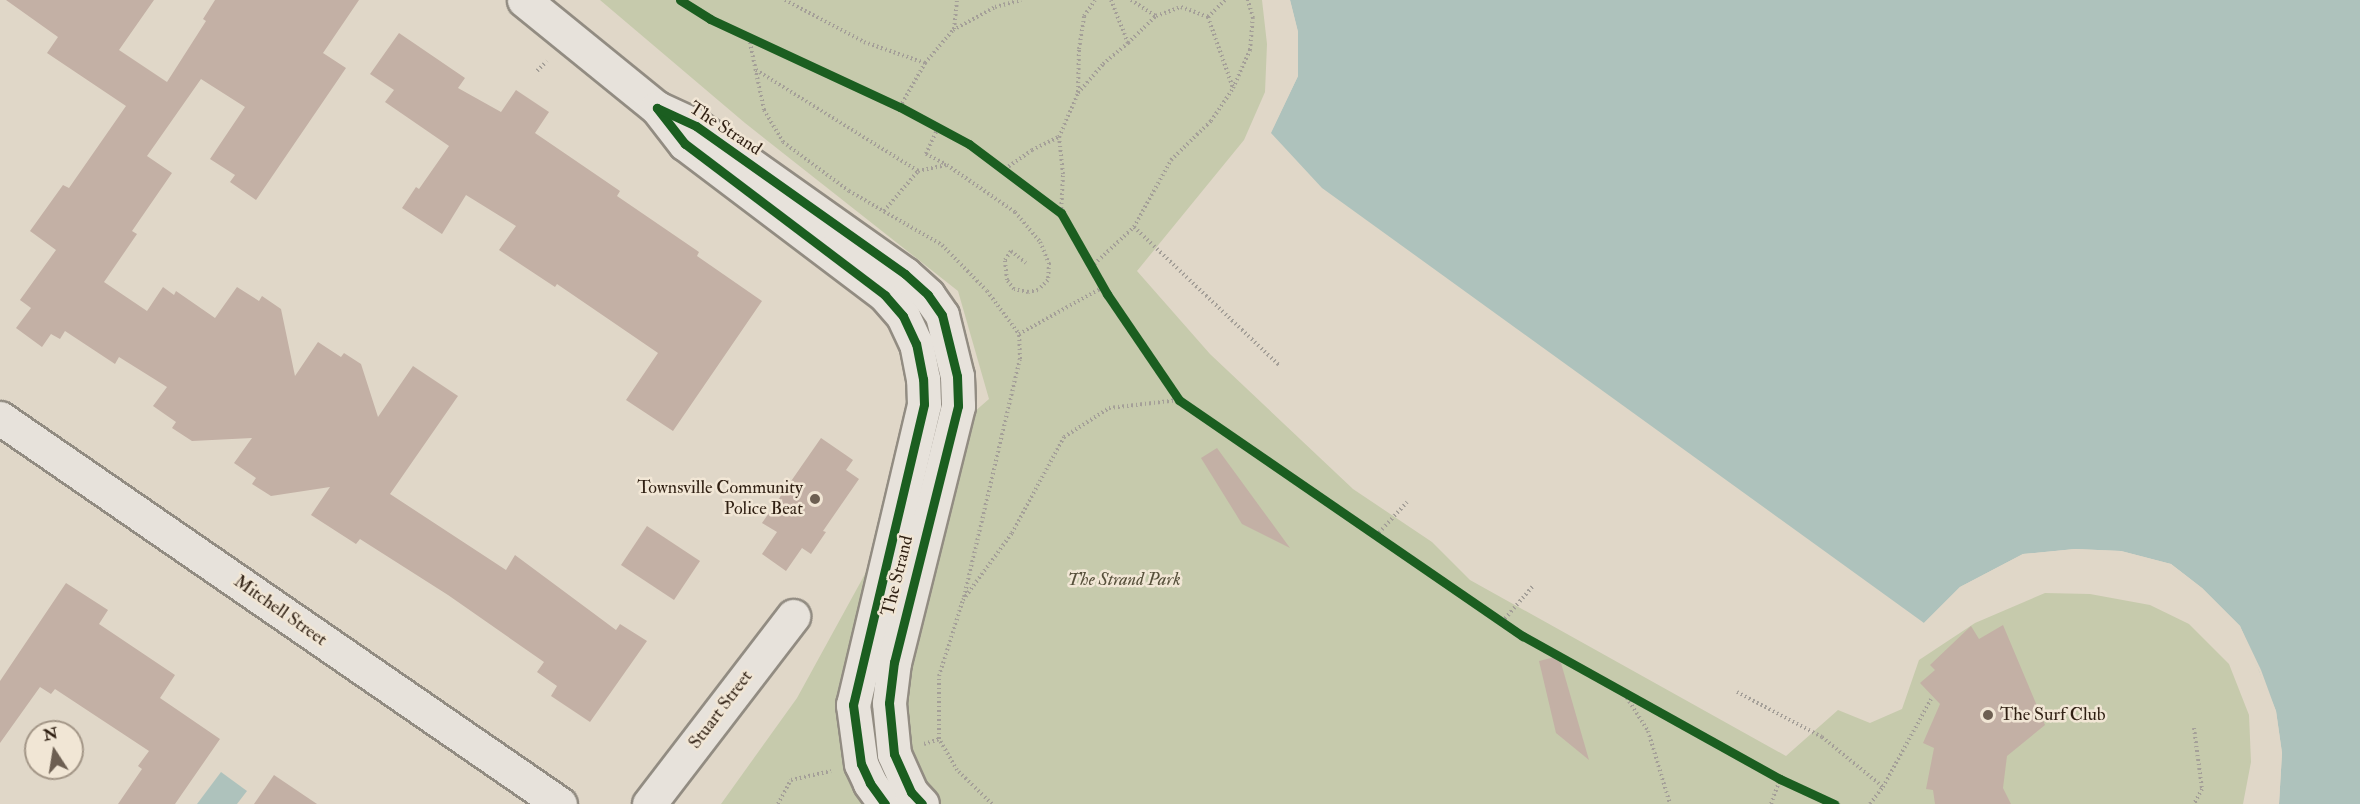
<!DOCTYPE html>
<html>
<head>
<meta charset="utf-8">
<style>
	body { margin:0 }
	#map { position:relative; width:2360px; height:804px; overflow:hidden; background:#e0d7c8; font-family:"IM FELL Double Pica",serif }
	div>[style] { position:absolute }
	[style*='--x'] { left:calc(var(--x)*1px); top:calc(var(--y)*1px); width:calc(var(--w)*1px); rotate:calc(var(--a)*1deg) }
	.green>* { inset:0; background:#c6caac }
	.water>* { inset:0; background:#aec2bc }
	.pier>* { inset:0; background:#e0d7c8 }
	.building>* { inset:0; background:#c3b0a5 }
	.path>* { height:4px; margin-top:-2px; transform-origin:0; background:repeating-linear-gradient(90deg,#a49f98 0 1.5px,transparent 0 4.5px) }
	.roads { filter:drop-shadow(2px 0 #928c82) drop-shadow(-2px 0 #928c82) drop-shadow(0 2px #928c82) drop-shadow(0 -2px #928c82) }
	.street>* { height:33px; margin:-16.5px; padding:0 16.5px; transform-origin:16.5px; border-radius:16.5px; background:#e7e2db }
	.cycleway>* { height:9px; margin:-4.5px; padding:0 4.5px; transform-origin:4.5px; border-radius:4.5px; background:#1b5e20 }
	.dots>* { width:16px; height:16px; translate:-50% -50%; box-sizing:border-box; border:3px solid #f1e6d5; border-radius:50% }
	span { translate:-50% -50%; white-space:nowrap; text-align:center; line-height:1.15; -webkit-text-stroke:5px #f1e6d5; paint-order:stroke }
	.street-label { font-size:18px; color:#2f1f12 }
	.poi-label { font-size:18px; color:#2f1f12 }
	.right { translate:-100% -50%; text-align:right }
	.left { translate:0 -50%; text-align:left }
	.park-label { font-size:18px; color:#564f3a; font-style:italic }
	.north { position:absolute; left:24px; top:720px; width:60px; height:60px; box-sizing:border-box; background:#f1e6d5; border:2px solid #a39687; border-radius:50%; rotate:348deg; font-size:16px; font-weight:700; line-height:24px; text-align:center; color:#2f1f12 }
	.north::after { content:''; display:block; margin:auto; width:21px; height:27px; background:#6d5f52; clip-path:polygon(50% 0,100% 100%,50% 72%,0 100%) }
</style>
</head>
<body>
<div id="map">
	<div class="green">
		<i style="clip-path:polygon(600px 0,1262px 0,1267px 44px,1265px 92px,1244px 140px,1137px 271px,1210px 354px,1353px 489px,1432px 542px,1470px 580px,1786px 756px,1838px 710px,1870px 723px,1902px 709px,1919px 660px,1975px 623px,2045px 593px,2090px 594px,2150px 605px,2189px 624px,2229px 664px,2249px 715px,2251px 762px,2243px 804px,721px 804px,797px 698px,916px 481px,919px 318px,921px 316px,929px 329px,942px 376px,942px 440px,989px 399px,958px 291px,745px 123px)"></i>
	</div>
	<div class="water">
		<i style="clip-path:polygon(1290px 0,2360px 0,2360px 804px,2279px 804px,2282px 753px,2276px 711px,2240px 626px,2202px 588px,2171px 564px,2121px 551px,2075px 549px,2023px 554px,1960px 587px,1924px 623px,1322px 188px,1271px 133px,1298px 76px,1298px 32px)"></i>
		<i style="clip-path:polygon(221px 772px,247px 791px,237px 804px,197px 804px)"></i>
	</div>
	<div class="pier">
		<i style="clip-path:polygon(1287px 0,1290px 0,1298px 32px,1298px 76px,1269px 136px,1295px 75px,1295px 32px)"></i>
		<i style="clip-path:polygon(2075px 549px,2121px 551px,2171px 564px,2202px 588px,2240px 626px,2261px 670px,2276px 711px,2282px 753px,2279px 804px,2276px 804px,2279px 753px,2273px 711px,2259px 671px,2237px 628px,2200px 590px,2169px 567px,2121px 554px,2075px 552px,2024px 557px,1962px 590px,1926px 625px,1922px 625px,1960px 587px,2023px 554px)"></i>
	</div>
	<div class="building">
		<i style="clip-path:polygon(6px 0,154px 0,119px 50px,167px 82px,206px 21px,203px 19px,215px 0,359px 0,323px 53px,346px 68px,256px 200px,230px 182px,235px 175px,210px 159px,245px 107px,201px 79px,147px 156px,172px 173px,132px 231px,137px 234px,104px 282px,147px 311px,163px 287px,174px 295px,176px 291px,215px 318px,237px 287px,259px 301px,262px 296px,281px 309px,295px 376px,318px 342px,341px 357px,344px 353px,361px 364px,378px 417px,413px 366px,458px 396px,390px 494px,506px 570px,515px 555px,616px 630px,620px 624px,647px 641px,590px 722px,551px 696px,557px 686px,537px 672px,544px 662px,448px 595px,360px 539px,356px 544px,311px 515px,330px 487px,271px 496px,252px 484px,256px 478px,234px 463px,252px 438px,192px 441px,172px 428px,176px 422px,153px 406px,167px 387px,119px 357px,115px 364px,65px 331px,60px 339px,51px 334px,42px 347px,16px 328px,31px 308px,20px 300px,56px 250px,30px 231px,63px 185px,69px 188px,126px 106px,47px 53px,58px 37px)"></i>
		<i style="clip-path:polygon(399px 33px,465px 78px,458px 88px,501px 112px,516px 90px,549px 112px,535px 133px,620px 191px,617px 196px,699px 252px,697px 256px,762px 301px,673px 431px,626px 400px,658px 353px,557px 284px,555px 287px,499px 250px,516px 226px,466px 195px,442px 234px,402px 208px,416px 187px,419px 189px,449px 146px,385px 102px,394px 90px,370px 74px)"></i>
		<i style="clip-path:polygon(821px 438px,853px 460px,846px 470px,859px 479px,823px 531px,826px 532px,811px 554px,802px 548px,786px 571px,762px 554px,777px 532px,762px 523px)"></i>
		<i style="clip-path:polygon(1217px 448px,1290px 548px,1242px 524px,1201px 458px)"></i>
		<i style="clip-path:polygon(647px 526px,700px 561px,674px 600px,621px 565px)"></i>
		<i style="clip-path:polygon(66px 583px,108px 610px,99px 624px,175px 675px,160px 698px,220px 739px,175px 804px,118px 804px,142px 769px,138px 766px,149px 751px,55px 689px,51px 694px,40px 687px,0 743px,0 681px)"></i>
		<i style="clip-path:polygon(2003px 625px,2045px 725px,2007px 756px,2003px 788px,2011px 804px,1935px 804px,1933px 790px,1926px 789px,1934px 748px,1923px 743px,1940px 704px,1920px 683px,1935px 670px,1930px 665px,1971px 626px,1979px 639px)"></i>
		<i style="clip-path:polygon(1559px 656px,1589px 760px,1556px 733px,1539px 661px)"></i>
		<i style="clip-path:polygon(274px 775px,317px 804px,254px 804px)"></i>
	</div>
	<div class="path">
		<i style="--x:680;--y:0;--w:36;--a:32"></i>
		<i style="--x:710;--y:19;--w:209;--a:24.9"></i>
		<i style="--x:900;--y:107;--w:78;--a:28.2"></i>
		<i style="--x:969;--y:144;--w:115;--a:36.9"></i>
		<i style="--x:1061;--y:213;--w:93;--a:60.4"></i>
		<i style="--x:1107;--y:294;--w:128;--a:55.8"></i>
		<i style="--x:1179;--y:400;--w:417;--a:34.5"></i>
		<i style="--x:1523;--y:636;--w:294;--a:29.1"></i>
		<i style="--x:1780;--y:779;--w:60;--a:24.8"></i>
		<i style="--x:785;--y:0;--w:89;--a:28"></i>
		<i style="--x:864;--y:42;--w:65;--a:19"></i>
		<i style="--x:1131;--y:0;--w:30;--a:33"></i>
		<i style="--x:1156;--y:16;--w:27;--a:-20"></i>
		<i style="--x:1181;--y:7;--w:29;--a:20"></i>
		<i style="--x:1208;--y:17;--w:75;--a:70.6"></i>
		<i style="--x:1233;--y:88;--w:42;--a:-65.9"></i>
		<i style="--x:1250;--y:50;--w:32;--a:-85"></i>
		<i style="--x:1253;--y:18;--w:19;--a:-106"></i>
		<i style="--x:1208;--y:17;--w:24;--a:-45"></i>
		<i style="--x:954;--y:29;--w:29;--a:-84"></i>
		<i style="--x:749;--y:38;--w:74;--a:78.2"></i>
		<i style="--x:764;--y:110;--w:37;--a:59"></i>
		<i style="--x:783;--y:142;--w:82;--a:36.6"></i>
		<i style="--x:849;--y:191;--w:108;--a:30.1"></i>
		<i style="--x:942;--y:245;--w:64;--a:45.6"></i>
		<i style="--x:987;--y:291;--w:54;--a:53.3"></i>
		<i style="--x:1128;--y:43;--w:39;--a:-44"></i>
		<i style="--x:756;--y:70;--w:191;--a:31.9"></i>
		<i style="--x:918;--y:171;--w:30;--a:-12"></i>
		<i style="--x:947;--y:165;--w:83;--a:34.7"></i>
		<i style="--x:1015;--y:212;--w:39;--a:50"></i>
		<i style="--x:1040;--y:242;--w:23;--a:67"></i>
		<i style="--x:1049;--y:263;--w:17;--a:93"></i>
		<i style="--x:1048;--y:280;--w:14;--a:135"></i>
		<i style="--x:1038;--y:290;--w:10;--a:169"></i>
		<i style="--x:1028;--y:292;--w:14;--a:-168"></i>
		<i style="--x:1014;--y:289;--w:11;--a:-128"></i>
		<i style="--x:1007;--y:280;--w:20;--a:-96"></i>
		<i style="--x:1005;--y:260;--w:11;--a:-56"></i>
		<i style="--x:1011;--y:251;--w:19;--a:39"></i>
		<i style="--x:537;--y:71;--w:14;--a:-45"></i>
		<i style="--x:1078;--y:92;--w:43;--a:-88.7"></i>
		<i style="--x:1079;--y:49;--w:33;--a:-81"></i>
		<i style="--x:1084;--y:16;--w:19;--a:-55"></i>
		<i style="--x:900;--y:107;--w:51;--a:-60.4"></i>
		<i style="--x:925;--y:63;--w:43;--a:-49.7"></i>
		<i style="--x:953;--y:30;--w:48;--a:-28.7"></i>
		<i style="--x:995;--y:7;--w:27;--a:-15"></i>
		<i style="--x:938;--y:128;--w:29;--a:115"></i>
		<i style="--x:926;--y:154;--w:22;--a:27"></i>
		<i style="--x:1005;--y:169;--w:33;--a:-35"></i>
		<i style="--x:1032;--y:150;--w:30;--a:-26"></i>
		<i style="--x:884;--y:211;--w:52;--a:-49.6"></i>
		<i style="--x:1061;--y:213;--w:39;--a:-87"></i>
		<i style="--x:1063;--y:174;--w:37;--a:-96"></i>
		<i style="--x:1059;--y:137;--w:48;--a:-66.6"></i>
		<i style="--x:1078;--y:93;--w:38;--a:-49"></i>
		<i style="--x:1103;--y:64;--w:33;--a:-40"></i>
		<i style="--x:1128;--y:43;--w:46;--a:-111.6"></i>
		<i style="--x:1134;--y:227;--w:200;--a:43.6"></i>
		<i style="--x:1091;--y:267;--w:59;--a:-42.9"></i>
		<i style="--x:1134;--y:227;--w:77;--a:-61.1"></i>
		<i style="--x:1171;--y:160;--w:56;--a:-44.3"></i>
		<i style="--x:1211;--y:121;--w:40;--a:-56"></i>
		<i style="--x:1376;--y:536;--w:46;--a:-47.6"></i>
		<i style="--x:964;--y:597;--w:244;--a:-76.8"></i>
		<i style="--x:1020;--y:359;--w:25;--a:-92"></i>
		<i style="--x:1019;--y:334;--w:96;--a:-29.2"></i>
		<i style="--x:1502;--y:622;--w:48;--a:-49.3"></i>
		<i style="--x:1622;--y:690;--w:49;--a:57.6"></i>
		<i style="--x:1648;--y:731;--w:76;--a:73.2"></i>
		<i style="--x:1737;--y:692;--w:96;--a:27.9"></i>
		<i style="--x:1822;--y:737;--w:79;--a:39.3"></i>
		<i style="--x:2194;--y:728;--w:62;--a:82.5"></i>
		<i style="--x:2202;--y:789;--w:17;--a:118"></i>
		<i style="--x:924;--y:744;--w:16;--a:-18"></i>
		<i style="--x:778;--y:804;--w:27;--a:-62"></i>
		<i style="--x:791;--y:780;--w:41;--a:-12.7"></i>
		<i style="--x:992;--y:804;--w:49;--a:-135.8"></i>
		<i style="--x:957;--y:770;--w:36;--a:-120"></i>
		<i style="--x:939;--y:739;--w:63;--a:-90"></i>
		<i style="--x:939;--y:676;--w:80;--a:-72.5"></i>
		<i style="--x:963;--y:600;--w:83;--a:-53.8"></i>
		<i style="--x:1012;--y:533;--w:109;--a:-61.6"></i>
		<i style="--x:1064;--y:437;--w:54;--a:-32.8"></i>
		<i style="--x:1109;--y:408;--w:70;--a:-6.5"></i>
		<i style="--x:1771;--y:804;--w:27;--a:-70"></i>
		<i style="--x:1870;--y:804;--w:21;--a:-53"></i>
		<i style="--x:1883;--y:787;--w:100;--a:-61.4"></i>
	</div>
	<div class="roads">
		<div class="street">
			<i style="--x:524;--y:0;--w:171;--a:39.1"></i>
			<i style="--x:0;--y:418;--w:680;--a:34.58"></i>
			<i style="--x:649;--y:804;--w:237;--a:-52.5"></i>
			<i style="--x:885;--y:804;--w:26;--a:-126"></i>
			<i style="--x:870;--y:783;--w:21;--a:-115"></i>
			<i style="--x:861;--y:764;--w:60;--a:-97.7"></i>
			<i style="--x:853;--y:705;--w:309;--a:-76.7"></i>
			<i style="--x:924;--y:404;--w:25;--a:-92"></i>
			<i style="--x:923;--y:379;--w:36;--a:-101"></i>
			<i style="--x:916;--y:344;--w:31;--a:-115"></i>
			<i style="--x:903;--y:316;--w:28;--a:-131"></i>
			<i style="--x:885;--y:295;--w:251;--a:-142.9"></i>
			<i style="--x:685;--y:144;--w:46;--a:-127.9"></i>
			<i style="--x:657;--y:108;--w:43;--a:24.8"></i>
			<i style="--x:696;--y:126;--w:256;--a:35.3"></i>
			<i style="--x:905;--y:274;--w:31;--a:42"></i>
			<i style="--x:928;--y:295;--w:24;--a:55"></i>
			<i style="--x:942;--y:315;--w:63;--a:76.2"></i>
			<i style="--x:957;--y:376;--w:30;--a:88"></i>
			<i style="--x:958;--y:406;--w:264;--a:104"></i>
			<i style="--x:894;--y:662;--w:41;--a:97"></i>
			<i style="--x:889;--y:703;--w:51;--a:84.4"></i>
			<i style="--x:894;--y:754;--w:42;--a:65.9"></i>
			<i style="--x:911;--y:792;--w:16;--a:47"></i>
		</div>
	</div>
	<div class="cycleway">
		<i style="--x:680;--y:0;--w:36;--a:32"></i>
		<i style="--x:710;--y:19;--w:209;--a:24.9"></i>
		<i style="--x:900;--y:107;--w:78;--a:28.2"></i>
		<i style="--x:969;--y:144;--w:115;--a:36.9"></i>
		<i style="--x:1061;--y:213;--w:93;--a:60.4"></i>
		<i style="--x:1107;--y:294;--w:128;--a:55.8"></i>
		<i style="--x:1179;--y:400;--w:417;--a:34.5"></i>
		<i style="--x:1523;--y:636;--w:294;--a:29.1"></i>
		<i style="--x:1780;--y:779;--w:60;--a:24.8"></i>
		<i style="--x:885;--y:804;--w:26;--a:-126"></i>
		<i style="--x:870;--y:783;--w:21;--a:-115"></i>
		<i style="--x:861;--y:764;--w:60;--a:-97.7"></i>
		<i style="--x:853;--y:705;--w:309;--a:-76.7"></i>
		<i style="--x:924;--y:404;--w:25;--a:-92"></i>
		<i style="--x:923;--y:379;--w:36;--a:-101"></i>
		<i style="--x:916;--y:344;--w:31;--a:-115"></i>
		<i style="--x:903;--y:316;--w:28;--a:-131"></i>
		<i style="--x:885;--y:295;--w:251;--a:-142.9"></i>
		<i style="--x:685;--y:144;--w:46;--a:-127.9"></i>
		<i style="--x:657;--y:108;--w:43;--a:24.8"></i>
		<i style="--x:696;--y:126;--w:256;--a:35.3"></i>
		<i style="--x:905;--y:274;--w:31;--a:42"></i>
		<i style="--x:928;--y:295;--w:24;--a:55"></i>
		<i style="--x:942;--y:315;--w:63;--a:76.2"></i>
		<i style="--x:957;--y:376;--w:30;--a:88"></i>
		<i style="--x:958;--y:406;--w:264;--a:104"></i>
		<i style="--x:894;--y:662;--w:41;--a:97"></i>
		<i style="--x:889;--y:703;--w:51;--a:84.4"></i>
		<i style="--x:894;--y:754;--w:42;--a:65.9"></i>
		<i style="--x:911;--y:792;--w:16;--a:47"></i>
	</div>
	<div class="dots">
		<i style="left:815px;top:499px;background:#6d5f52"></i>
		<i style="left:1988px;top:715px;background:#6d5f52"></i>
	</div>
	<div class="street-label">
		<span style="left:725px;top:129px;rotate:33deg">The Strand</span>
		<span style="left:898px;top:576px;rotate:-76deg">The Strand</span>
		<span style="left:280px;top:611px;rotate:35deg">Mitchell Street</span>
		<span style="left:721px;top:710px;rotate:-53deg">Stuart Street</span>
	</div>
	<div class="poi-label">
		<span class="right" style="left:803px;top:499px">Townsville Community<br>Police Beat</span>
		<span class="left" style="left:2000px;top:715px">The Surf Club</span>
	</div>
	<div class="park-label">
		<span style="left:1124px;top:580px">The Strand Park</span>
	</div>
	<div class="north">N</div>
</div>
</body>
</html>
